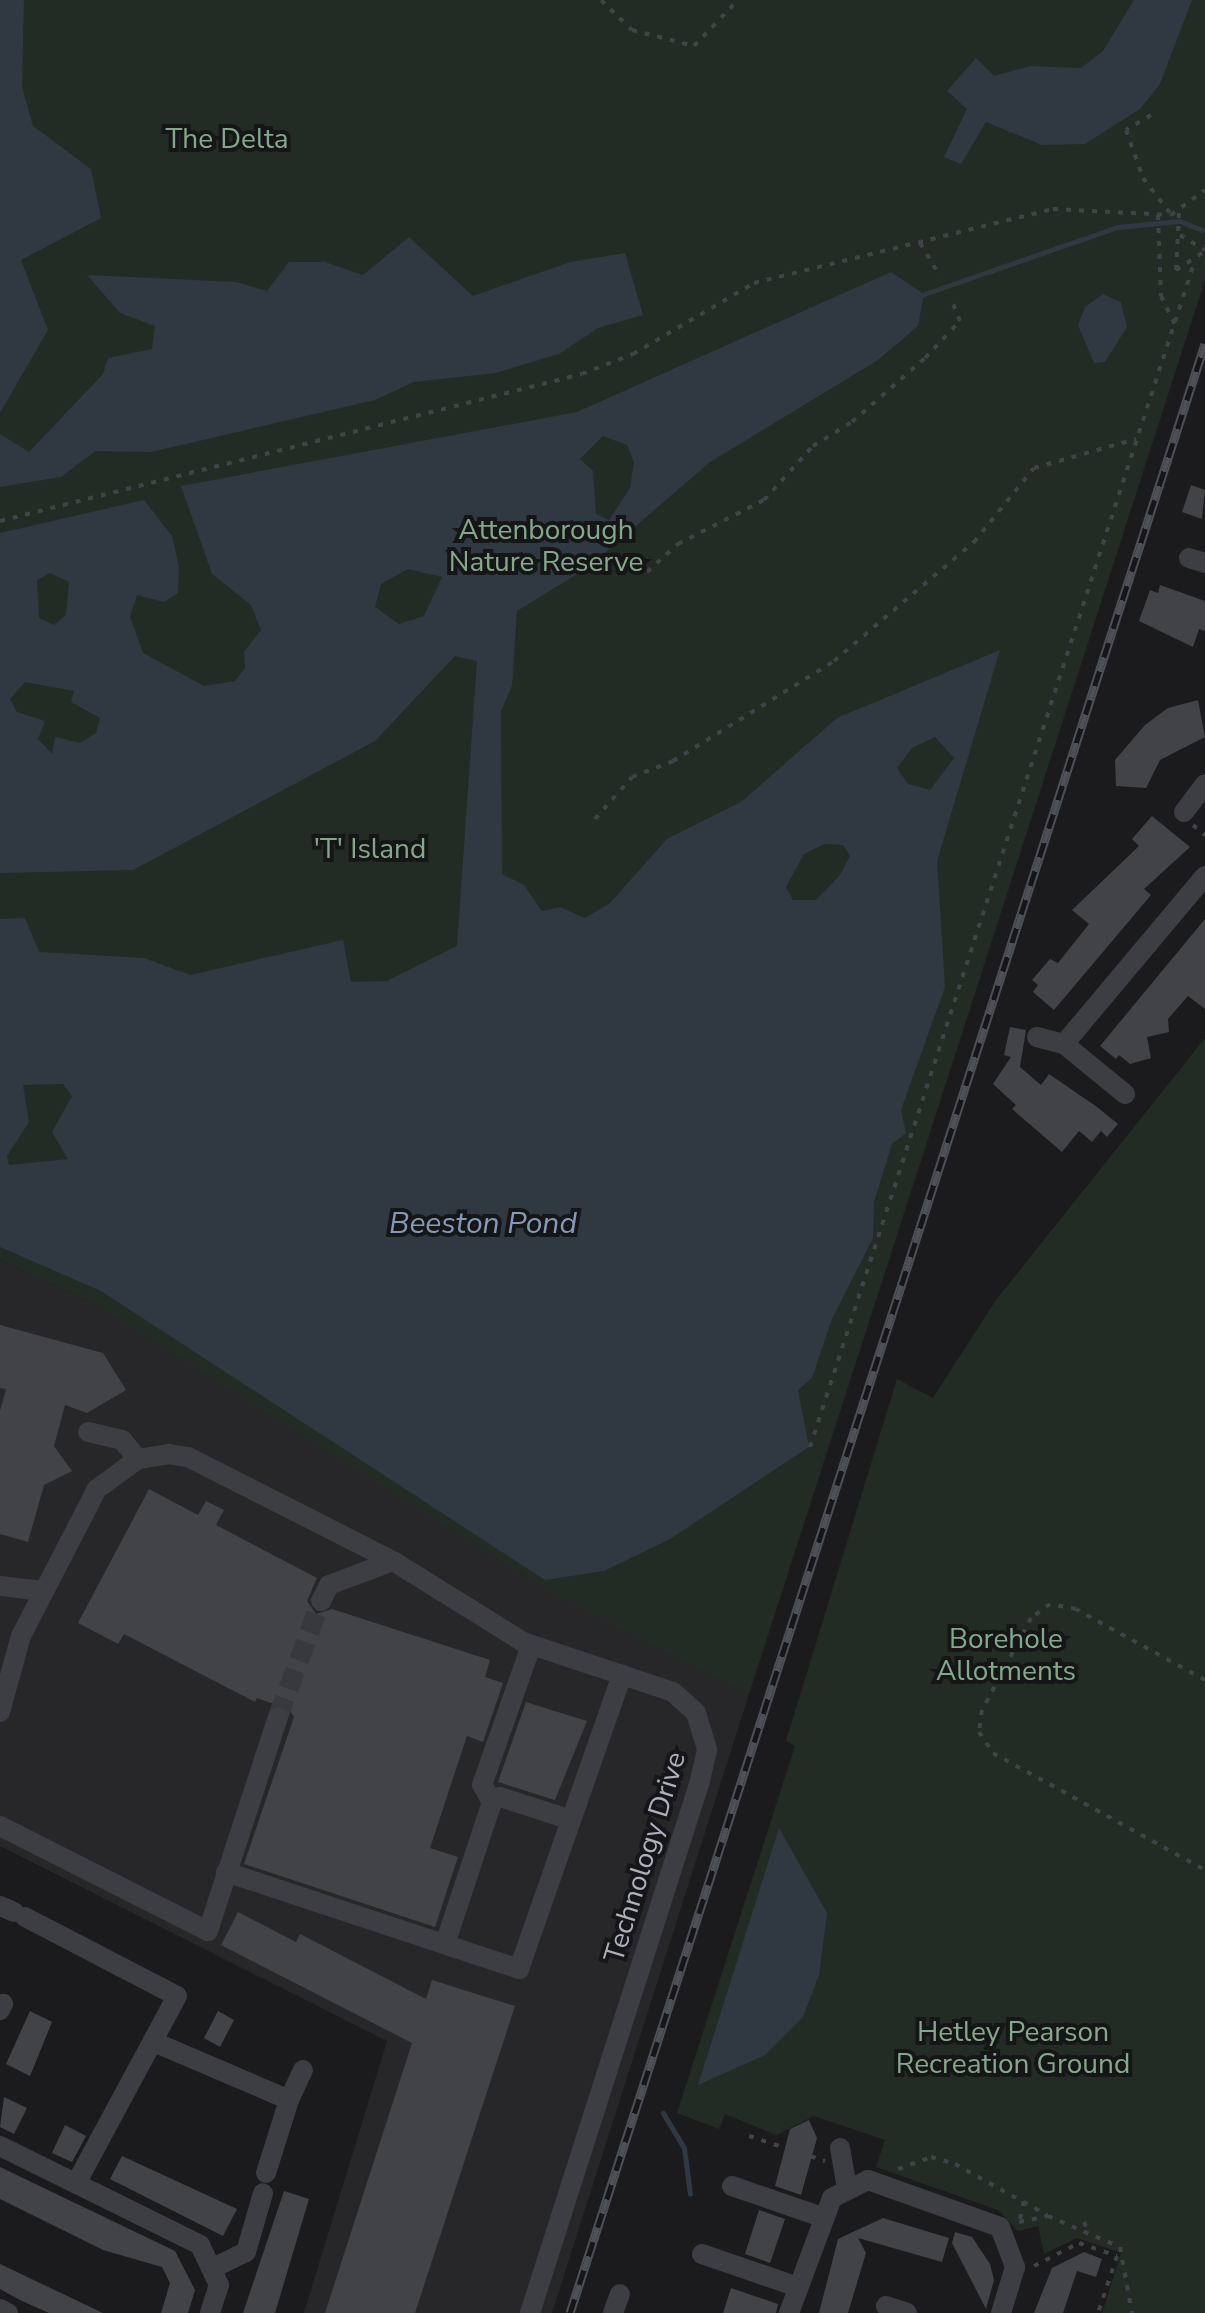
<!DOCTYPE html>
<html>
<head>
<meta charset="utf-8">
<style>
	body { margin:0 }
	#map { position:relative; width:1205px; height:2313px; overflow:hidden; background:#1b1b1d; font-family:"Nunito Sans",sans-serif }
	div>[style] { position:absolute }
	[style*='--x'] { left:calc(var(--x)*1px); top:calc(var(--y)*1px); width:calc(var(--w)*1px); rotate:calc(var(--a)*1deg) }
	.built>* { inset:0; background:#27272a }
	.green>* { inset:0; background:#222c24 }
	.water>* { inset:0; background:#303842 }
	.stream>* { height:5px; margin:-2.5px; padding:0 2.5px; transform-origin:2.5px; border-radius:2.5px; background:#303842 }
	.building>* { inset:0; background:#424347 }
	.minor-tunnel>* { height:20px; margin-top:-10px; transform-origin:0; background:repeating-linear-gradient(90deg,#38393d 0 20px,transparent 0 30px) }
	.path>* { height:4px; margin-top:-2px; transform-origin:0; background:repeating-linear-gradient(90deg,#414349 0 5px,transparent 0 13px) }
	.minor>* { height:20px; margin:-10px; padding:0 10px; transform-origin:10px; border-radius:10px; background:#3d3e44 }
	.rail>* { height:9px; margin-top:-4.5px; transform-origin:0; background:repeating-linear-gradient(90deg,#161618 0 15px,#4e5057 0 30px); box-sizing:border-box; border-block:2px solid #4e5057 }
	span { translate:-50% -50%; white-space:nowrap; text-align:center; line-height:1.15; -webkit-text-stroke:8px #161618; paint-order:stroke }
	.park-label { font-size:28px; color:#84a88a }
	.street-label { font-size:28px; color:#adb0bd }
	.water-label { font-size:30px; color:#849ab8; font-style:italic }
</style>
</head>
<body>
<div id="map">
	<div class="built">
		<i style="clip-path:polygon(0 1260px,99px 1306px,749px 1694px,552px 2313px,304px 2313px,387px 2041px,0 1846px)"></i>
	</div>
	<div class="green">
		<i style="clip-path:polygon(0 0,1205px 0,1205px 280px,749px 1694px,549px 1591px,99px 1306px,0 1260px)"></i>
		<i style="clip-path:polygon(1205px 1038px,1205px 2313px,1102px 2313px,1121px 2253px,1077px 2238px,1044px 2254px,1038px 2226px,1018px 2231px,998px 2210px,876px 2167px,885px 2140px,814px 2116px,776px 2135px,725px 2114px,719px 2129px,677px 2113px,795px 1746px,786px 1741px,897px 1379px,933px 1398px,996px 1300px)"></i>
	</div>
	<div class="water">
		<i style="clip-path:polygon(0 0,24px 0,22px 87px,33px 126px,91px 169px,101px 218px,21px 260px,48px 330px,0 413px)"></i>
		<i style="clip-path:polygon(1134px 0,1192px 0,1160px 84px,1140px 109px,1085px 144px,1042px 145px,986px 122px,961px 164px,944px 157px,967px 109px,947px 91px,976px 58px,994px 76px,1030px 66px,1081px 68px,1103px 51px)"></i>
		<i style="clip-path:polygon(409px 237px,473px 296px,570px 262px,625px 253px,643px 315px,598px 328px,559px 354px,495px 373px,414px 382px,375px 400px,151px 452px,95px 451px,61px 477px,0 487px,0 434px,29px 452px,103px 374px,108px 358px,152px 349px,155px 326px,120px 313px,87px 275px,236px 282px,267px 291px,289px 262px,325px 262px,363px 275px)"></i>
		<i style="clip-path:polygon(evenodd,891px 272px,924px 294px,918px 326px,878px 360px,710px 462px,587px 568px,517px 611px,512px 686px,501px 711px,502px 874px,524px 885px,542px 911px,560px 907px,585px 918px,610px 903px,667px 839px,741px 802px,837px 718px,1000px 650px,937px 861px,945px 987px,901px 1110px,906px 1133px,892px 1144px,874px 1202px,873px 1238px,832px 1319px,812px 1378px,798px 1390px,809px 1447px,670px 1539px,604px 1571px,545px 1580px,101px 1291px,0 1247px,0 919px,25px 918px,39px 952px,144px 958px,190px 975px,343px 940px,351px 982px,387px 981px,457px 946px,477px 661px,455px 656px,375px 741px,133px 870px,0 873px,0 533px,144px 500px,172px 536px,179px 567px,178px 593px,164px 602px,137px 595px,130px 617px,143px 653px,204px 686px,235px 681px,245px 668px,244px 652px,261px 630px,251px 605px,212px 574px,181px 486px,577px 412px,891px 272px,603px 436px,627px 445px,634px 462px,630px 488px,609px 520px,596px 514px,593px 471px,580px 459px,603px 436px,891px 272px,408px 569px,442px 577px,424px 616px,399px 624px,375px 607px,381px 584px,408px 569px,891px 272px,50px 573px,69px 582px,66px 615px,54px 625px,39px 618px,37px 580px,50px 573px,891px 272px,25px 682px,74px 691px,71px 702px,100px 718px,96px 733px,80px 743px,55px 737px,52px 754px,38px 739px,45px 721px,17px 712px,10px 699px,25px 682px,891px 272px,935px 737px,954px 758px,930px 790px,908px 784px,897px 768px,912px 748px,935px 737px,891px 272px,824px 844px,843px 845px,850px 856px,840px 875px,816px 900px,793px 900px,786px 887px,804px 854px,824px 844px,891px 272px,63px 1084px,72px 1096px,52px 1132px,68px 1159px,9px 1165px,7px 1156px,29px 1122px,23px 1085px,63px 1084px)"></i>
		<i style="clip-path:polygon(1103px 294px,1121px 302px,1127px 327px,1105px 362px,1094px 363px,1078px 325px,1085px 307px)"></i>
		<i style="clip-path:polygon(779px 1828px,827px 1913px,819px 1975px,803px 2017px,765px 2055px,698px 2085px)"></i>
	</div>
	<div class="stream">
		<i style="--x:924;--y:294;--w:204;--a:-19.1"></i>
		<i style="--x:1117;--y:227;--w:63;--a:-5.4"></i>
		<i style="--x:1180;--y:221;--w:24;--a:22"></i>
		<i style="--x:663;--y:2113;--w:41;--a:59"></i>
		<i style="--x:684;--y:2148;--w:46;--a:82.6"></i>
	</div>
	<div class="building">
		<i style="clip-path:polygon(1191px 485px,1205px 490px,1202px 519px,1182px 512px)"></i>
		<i style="clip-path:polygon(1160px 585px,1205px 601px,1205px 631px,1199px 629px,1193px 647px,1139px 621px,1150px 590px,1158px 593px)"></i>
		<i style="clip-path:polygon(1198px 700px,1205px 737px,1160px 760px,1146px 788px,1116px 786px,1115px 760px,1145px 725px,1168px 708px)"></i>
		<i style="clip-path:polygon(1152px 816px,1190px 847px,1144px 889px,1151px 895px,1054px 1010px,1033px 992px,1038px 985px,1032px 980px,1050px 959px,1058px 963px,1089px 924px,1072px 910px,1139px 846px,1132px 839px)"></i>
		<i style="clip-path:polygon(1205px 919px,1205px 1009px,1188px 996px,1168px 1019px,1169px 1032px,1147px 1037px,1151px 1058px,1130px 1064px,1119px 1055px,1116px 1059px,1100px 1046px)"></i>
		<i style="clip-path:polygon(1010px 1027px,1026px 1030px,1020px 1067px,1041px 1085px,1049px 1074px,1097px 1107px,1118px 1124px,1107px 1137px,1101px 1131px,1092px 1142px,1079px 1131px,1062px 1152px,1012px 1109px,1016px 1105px,993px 1084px,1011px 1057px,1004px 1055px)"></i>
		<i style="clip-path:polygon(0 1325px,103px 1353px,126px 1390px,87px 1413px,65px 1405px,54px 1446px,72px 1471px,44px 1485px,28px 1542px,0 1534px,0 1411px,6px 1389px,0 1388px)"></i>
		<i style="clip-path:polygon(149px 1489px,198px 1515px,206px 1501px,224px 1510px,216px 1525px,317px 1578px,307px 1601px,316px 1614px,332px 1609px,490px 1660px,485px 1677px,503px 1683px,483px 1742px,467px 1736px,430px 1848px,458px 1857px,435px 1927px,244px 1864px,294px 1717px,289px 1709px,257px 1698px,255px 1702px,124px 1634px,118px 1644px,78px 1623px)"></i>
		<i style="clip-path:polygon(526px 1702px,587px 1721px,555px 1800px,498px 1782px)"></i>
		<i style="clip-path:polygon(238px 1912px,296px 1942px,300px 1934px,426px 1999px,432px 1980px,515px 2006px,415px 2313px,325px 2313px,412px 2043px,221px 1945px)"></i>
		<i style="clip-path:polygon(30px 2011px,52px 2022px,30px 2076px,6px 2064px)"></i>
		<i style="clip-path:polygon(218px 2011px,234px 2020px,220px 2047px,204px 2038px)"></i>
		<i style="clip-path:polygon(4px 2097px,27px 2108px,14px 2134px,0 2127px)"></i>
		<i style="clip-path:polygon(809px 2120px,817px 2138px,801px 2195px,775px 2186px,790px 2129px)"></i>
		<i style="clip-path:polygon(65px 2125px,86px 2136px,72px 2162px,52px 2153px)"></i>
		<i style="clip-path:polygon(122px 2156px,237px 2209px,223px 2236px,110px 2179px)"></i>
		<i style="clip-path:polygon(0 2167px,175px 2251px,195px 2290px,188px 2313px,161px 2313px,170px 2283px,162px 2267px,103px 2250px,0 2199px)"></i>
		<i style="clip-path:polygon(284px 2191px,309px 2199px,275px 2313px,243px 2313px)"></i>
		<i style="clip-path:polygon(759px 2210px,785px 2219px,770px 2263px,745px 2254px)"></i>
		<i style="clip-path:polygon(883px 2218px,949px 2238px,942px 2262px,858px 2238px,866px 2253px,848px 2313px,819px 2313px,838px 2239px)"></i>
		<i style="clip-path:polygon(955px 2232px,972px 2237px,990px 2264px,994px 2280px,986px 2309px,952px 2243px)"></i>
		<i style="clip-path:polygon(1084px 2252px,1102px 2259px,1096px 2277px,1077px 2271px,1063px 2313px,1034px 2313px,1052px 2268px)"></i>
		<i style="clip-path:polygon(0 2264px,103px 2313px,49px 2313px,20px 2300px,0 2289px)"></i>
		<i style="clip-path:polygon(731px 2288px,778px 2304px,776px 2313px,723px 2313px)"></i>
	</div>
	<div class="minor-tunnel">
		<i style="--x:278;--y:1717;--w:124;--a:-69.7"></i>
	</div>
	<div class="path">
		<i style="--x:601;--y:0;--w:43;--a:44.1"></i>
		<i style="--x:632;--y:30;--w:64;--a:14.5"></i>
		<i style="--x:694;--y:46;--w:64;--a:-46.3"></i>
		<i style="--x:1151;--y:115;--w:29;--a:149"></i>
		<i style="--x:1126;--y:130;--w:51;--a:70.5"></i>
		<i style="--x:1143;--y:178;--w:44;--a:52.4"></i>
		<i style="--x:1179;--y:213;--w:57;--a:93"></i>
		<i style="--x:1176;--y:270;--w:35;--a:-33"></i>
		<i style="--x:1158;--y:215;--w:81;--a:87.9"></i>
		<i style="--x:1161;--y:296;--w:32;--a:64"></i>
		<i style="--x:1180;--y:235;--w:29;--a:31"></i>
		<i style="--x:920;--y:243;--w:39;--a:59"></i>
		<i style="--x:0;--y:521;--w:600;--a:-14.18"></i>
		<i style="--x:582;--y:374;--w:55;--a:-21.4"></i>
		<i style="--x:633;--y:354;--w:140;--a:-30.4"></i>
		<i style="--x:754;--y:283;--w:308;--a:-13.9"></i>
		<i style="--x:1053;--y:209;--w:118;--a:2.9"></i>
		<i style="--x:1171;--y:215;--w:42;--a:-36.3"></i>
		<i style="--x:647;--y:572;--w:42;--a:-42.1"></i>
		<i style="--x:678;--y:544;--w:97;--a:-27.1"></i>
		<i style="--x:764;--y:500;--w:73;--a:-47.8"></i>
		<i style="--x:813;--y:446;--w:46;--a:-31.6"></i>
		<i style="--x:852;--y:422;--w:97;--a:-41.2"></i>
		<i style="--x:925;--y:358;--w:51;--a:-46.6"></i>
		<i style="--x:960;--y:321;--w:24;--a:-112"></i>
		<i style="--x:595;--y:819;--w:56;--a:-48.6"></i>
		<i style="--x:632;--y:777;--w:44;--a:-21.3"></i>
		<i style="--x:673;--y:761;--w:190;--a:-31.8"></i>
		<i style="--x:834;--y:661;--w:184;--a:-40.4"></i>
		<i style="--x:974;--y:542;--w:95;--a:-51"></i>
		<i style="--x:1034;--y:468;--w:106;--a:-15.9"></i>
		<i style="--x:1193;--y:825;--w:16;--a:40"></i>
		<i style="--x:810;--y:1447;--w:1248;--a:-72.03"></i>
		<i style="--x:1205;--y:1680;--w:147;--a:-151.2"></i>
		<i style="--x:1076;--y:1609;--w:26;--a:-169"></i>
		<i style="--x:1050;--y:1604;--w:24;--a:144"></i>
		<i style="--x:1031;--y:1618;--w:104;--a:118"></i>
		<i style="--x:982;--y:1710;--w:22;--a:98"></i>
		<i style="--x:979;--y:1732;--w:25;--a:56"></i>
		<i style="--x:993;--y:1753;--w:242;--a:28.9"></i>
		<i style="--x:749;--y:2136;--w:80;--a:18.2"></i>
		<i style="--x:898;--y:2169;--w:35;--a:-20"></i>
		<i style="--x:931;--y:2157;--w:25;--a:16"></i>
		<i style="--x:955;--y:2164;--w:105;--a:29"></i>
		<i style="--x:1020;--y:2219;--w:19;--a:-78"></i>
		<i style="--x:1019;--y:2222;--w:30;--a:-12"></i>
		<i style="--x:1048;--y:2216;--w:78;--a:23.3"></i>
		<i style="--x:1120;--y:2247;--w:67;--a:79.7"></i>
		<i style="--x:1084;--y:2222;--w:11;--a:68"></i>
		<i style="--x:1034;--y:2266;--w:51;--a:-27.1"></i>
		<i style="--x:1079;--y:2243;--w:40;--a:18.9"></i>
		<i style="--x:1117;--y:2256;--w:60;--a:108.4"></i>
	</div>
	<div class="minor">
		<i style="--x:1189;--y:558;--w:17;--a:17"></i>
		<i style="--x:1184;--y:812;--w:35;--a:-53"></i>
		<i style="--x:1037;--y:1037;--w:28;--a:15"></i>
		<i style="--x:1064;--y:1044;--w:79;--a:39.3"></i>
		<i style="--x:1064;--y:1044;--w:219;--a:-50"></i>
		<i style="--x:88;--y:1432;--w:35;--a:13"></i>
		<i style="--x:122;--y:1440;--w:25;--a:50"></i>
		<i style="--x:0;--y:1586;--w:44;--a:6.5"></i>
		<i style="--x:321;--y:1601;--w:18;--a:-63"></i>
		<i style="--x:329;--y:1585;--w:68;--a:-20.6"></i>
		<i style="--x:0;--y:1712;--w:79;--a:-74.6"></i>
		<i style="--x:21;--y:1636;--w:165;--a:-62.7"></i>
		<i style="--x:97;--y:1489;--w:51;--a:-36.2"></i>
		<i style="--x:138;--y:1459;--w:30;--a:-9"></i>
		<i style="--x:168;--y:1454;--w:20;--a:9"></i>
		<i style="--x:188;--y:1457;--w:230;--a:26.9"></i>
		<i style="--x:393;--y:1561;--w:153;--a:31.9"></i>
		<i style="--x:523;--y:1642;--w:158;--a:18.4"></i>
		<i style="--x:673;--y:1692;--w:31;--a:42"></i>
		<i style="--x:696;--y:1713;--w:39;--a:73"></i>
		<i style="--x:707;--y:1750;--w:32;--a:103"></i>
		<i style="--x:700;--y:1781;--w:559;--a:107.72"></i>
		<i style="--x:492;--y:1802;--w:20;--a:-120"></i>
		<i style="--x:482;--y:1785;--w:147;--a:-70.6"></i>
		<i style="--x:0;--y:1826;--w:233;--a:26.8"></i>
		<i style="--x:208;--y:1931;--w:225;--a:-71.9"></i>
		<i style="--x:226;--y:1872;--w:309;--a:18.3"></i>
		<i style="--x:519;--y:1969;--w:312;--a:-70.7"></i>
		<i style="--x:0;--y:1906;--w:15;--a:23"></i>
		<i style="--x:25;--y:1917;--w:171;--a:27.5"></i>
		<i style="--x:177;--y:1996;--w:211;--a:118.3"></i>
		<i style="--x:445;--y:1944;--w:150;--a:-71.7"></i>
		<i style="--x:492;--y:1802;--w:9;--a:-32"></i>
		<i style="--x:500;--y:1797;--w:75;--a:17.9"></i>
		<i style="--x:0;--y:2010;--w:7;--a:-63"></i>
		<i style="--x:154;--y:2042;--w:147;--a:23.2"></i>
		<i style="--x:289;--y:2100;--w:33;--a:-65"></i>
		<i style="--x:0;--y:2146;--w:223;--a:26.3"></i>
		<i style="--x:200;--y:2245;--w:44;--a:64.6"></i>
		<i style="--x:219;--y:2285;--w:29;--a:108"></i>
		<i style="--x:840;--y:2148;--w:39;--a:80"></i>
		<i style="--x:266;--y:2173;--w:77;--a:-72.5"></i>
		<i style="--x:732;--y:2186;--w:95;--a:19"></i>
		<i style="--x:702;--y:2254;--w:102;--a:19"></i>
		<i style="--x:215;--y:2267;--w:34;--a:-26"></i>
		<i style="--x:246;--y:2252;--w:61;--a:-73.9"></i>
		<i style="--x:886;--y:2306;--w:22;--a:18"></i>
		<i style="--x:0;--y:2309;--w:9;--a:27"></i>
		<i style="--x:613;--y:2313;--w:20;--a:-70"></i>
		<i style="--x:789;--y:2313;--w:123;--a:-69.5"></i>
		<i style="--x:832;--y:2198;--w:40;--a:-26.6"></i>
		<i style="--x:868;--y:2180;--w:140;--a:19.6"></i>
		<i style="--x:1000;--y:2227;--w:43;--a:69.4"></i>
		<i style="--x:1015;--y:2267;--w:48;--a:106.9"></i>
	</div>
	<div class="rail">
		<i style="--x:570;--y:2313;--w:2069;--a:-72.13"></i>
	</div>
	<div class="park-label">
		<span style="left:227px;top:139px">The Delta</span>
		<span style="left:546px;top:546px">Attenborough<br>Nature Reserve</span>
		<span style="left:370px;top:849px">'T' Island</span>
		<span style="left:1006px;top:1655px">Borehole<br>Allotments</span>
		<span style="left:1013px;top:2048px">Hetley Pearson<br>Recreation Ground</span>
	</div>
	<div class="street-label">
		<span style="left:645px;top:1857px;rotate:-73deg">Technology Drive</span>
	</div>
	<div class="water-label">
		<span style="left:483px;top:1224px">Beeston Pond</span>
	</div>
</div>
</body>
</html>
